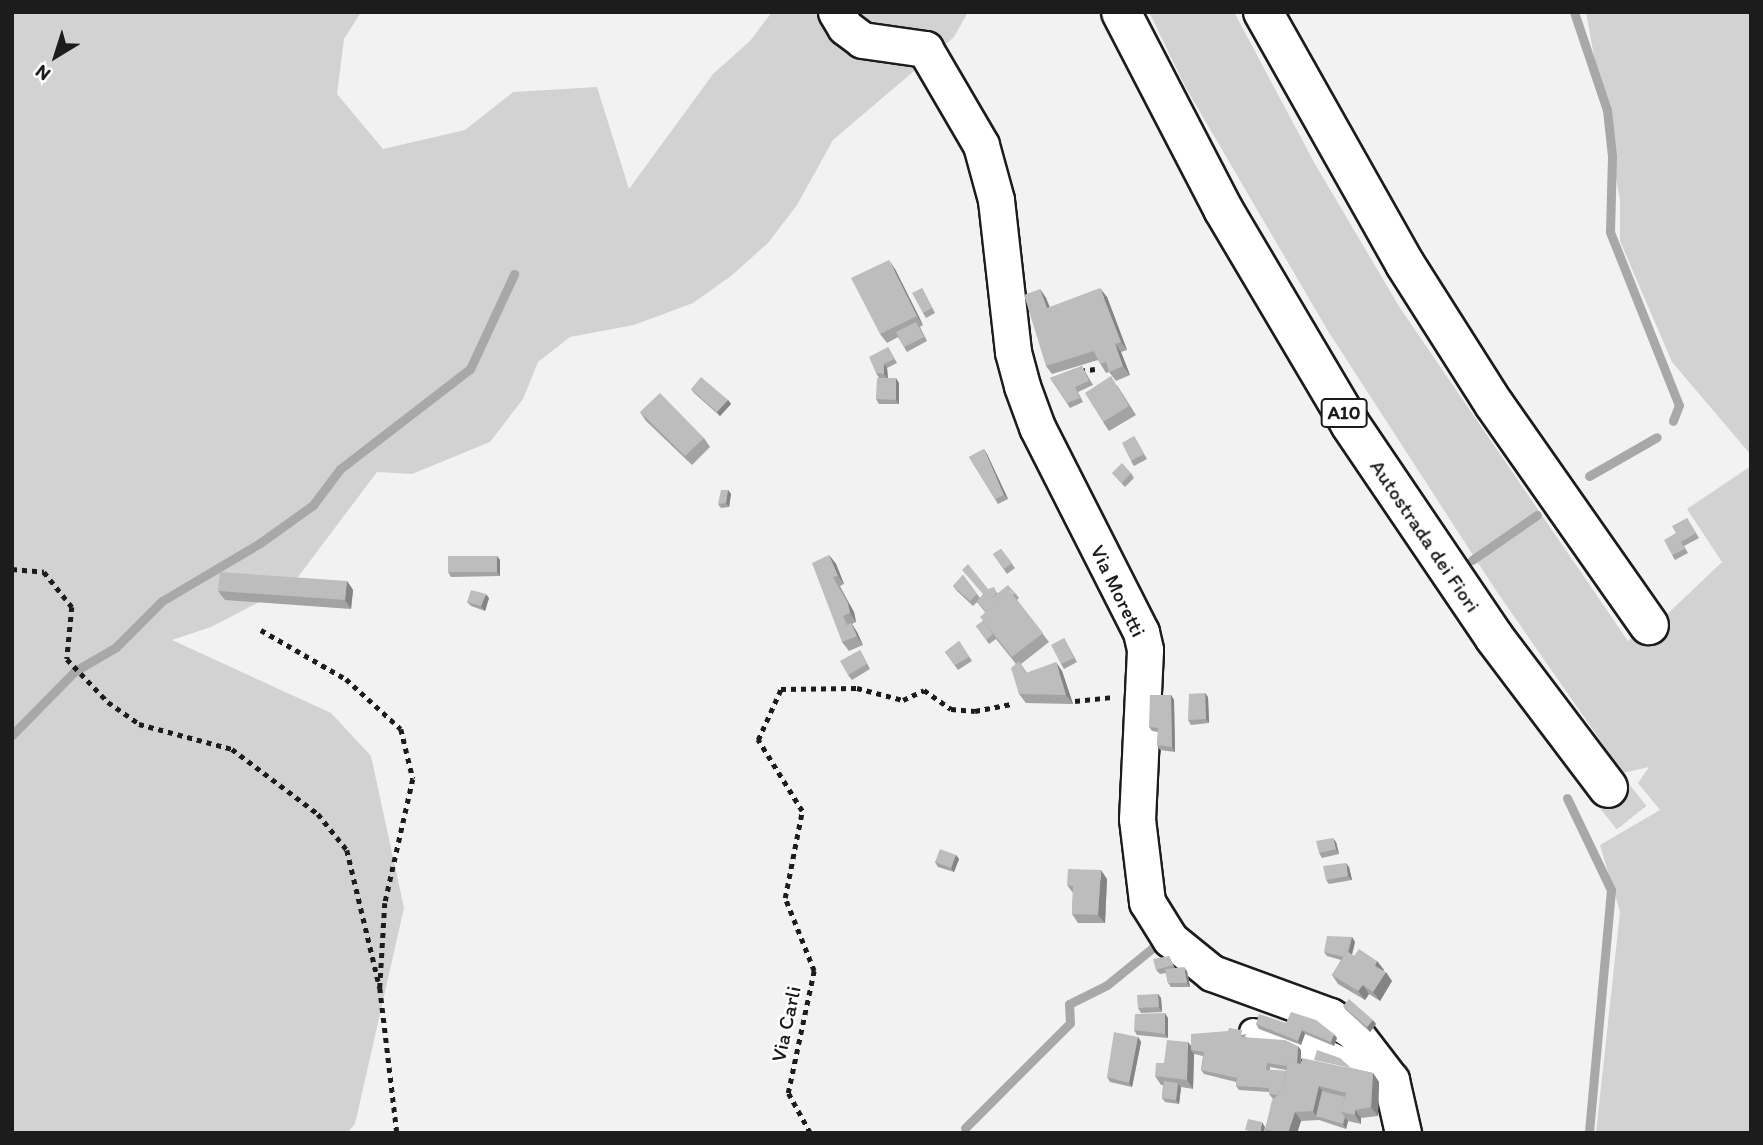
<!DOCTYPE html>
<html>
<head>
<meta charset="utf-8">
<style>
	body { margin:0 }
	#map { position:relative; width:1763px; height:1145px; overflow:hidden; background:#f2f2f2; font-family:Itim,sans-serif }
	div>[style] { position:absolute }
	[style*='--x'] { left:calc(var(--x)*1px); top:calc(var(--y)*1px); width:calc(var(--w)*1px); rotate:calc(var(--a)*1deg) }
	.green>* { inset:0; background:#d2d2d2 }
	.stream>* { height:9px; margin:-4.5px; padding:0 4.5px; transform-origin:4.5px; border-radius:4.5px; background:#a8a8a8 }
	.motorway-tunnel>* { height:38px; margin-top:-19px; transform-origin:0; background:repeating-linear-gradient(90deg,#d2d2d2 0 38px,transparent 0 57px) }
	.path>* { height:4.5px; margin-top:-2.25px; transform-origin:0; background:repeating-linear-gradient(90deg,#1c1c1c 0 5px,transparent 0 10px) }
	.roads { filter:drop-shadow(2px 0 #1c1c1c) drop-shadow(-2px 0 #1c1c1c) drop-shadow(0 2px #1c1c1c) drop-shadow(0 -2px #1c1c1c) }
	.pedestrian>* { height:26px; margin:-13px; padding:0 13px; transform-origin:13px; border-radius:13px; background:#fff }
	.minor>* { height:35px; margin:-17.5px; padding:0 17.5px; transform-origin:17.5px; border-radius:17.5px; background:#fff }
	.motorway>* { height:38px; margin:-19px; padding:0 19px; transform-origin:19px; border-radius:19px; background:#fff }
	.wall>* { inset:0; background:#a3a3a3 }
	.shaded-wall>* { inset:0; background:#848484 }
	.building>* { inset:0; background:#bdbdbd }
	span { translate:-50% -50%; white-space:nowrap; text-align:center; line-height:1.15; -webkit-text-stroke:5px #fff; paint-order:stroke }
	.shield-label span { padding:2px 5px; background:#fff; border:2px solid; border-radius:5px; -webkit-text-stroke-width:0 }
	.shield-label { font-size:19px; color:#1c1c1c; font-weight:700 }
	.street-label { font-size:21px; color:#1c1c1c }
	.frame { position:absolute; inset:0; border:14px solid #1c1c1c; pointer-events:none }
	.north { position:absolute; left:21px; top:21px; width:70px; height:70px; -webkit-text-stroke:5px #fff; paint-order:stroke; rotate:218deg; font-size:19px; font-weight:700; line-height:28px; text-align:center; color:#1c1c1c }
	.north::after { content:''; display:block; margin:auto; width:24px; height:32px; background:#1c1c1c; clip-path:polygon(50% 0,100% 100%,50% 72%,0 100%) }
</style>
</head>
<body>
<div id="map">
	<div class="green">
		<i style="clip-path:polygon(12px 12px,361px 12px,344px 39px,337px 94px,383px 149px,465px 130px,513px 92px,597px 87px,629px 189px,713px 74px,750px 41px,772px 12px,968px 12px,954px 37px,833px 140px,797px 205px,768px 243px,731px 276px,693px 303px,634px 325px,570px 337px,538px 362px,523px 399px,490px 442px,412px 474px,377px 472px,292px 585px,211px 627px,172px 640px,331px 713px,371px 756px,404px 908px,355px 1124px,347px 1133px,12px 1133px)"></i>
		<i style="clip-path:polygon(1149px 12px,1234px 12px,1315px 164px,1400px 308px,1628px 641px,1661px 620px,1722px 562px,1687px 509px,1751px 466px,1751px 1133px,1596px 1133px,1620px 912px,1600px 845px,1660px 810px,1638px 783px,1649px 767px,1623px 773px,1495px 589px,1328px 331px,1186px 88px)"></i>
		<i style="clip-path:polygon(1586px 12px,1751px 12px,1751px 455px,1672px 362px,1620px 241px,1620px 200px)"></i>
	</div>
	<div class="stream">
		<i style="--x:1574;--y:12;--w:103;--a:71.4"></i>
		<i style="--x:1607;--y:110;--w:46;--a:83.8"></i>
		<i style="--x:1612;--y:156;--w:76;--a:91.5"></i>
		<i style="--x:1610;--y:232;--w:186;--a:68.3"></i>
		<i style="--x:1679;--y:405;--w:17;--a:111"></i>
		<i style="--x:1589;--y:476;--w:78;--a:-29.8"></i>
		<i style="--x:1472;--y:560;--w:79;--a:-34.7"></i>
		<i style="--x:12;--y:735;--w:90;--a:-45.5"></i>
		<i style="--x:75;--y:671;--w:48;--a:-30.3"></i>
		<i style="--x:116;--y:647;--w:65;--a:-45"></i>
		<i style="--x:162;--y:601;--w:114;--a:-30.6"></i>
		<i style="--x:260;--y:543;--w:65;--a:-35.6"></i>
		<i style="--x:313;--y:505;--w:45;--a:-53.1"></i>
		<i style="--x:340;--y:469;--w:164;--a:-37.6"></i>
		<i style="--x:470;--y:369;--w:105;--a:-65.1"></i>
		<i style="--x:1567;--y:798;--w:102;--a:64.4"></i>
		<i style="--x:1611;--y:890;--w:244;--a:95.2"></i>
		<i style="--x:965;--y:1128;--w:148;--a:-45"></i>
		<i style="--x:1070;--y:1023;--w:19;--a:-93"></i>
		<i style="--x:1069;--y:1004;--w:42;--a:-26.6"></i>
		<i style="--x:1107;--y:985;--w:63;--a:-39.2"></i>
	</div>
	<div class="motorway-tunnel">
		<i style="--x:1649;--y:625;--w:167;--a:52.3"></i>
		<i style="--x:1608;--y:788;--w:230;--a:51.5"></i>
	</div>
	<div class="path">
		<i style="--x:1080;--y:371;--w:15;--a:-8"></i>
		<i style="--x:12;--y:569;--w:32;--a:5"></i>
		<i style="--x:44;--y:572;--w:45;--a:51.3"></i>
		<i style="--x:72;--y:607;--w:52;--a:95.5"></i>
		<i style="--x:67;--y:659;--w:59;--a:46.4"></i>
		<i style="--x:108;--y:702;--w:38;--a:35"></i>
		<i style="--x:139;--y:724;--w:96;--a:15"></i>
		<i style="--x:232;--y:749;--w:108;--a:37.1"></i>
		<i style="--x:318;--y:814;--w:46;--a:51.1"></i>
		<i style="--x:347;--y:850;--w:142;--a:76.6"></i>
		<i style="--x:261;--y:630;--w:98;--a:30"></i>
		<i style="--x:346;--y:679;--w:74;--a:42.3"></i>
		<i style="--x:401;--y:729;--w:51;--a:76.5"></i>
		<i style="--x:413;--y:779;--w:127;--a:102.7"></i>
		<i style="--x:385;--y:903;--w:85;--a:93.4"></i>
		<i style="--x:380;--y:988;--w:146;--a:83.3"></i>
		<i style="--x:1075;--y:701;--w:37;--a:-6"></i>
		<i style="--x:810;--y:1133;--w:46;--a:-118.8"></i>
		<i style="--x:788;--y:1093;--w:125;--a:-78"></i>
		<i style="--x:814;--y:971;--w:79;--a:-111.7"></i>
		<i style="--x:785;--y:898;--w:89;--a:-78.9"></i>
		<i style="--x:802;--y:811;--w:84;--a:-121.8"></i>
		<i style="--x:758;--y:740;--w:56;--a:-65.7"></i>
		<i style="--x:781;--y:689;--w:76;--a:-0.8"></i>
		<i style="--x:857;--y:688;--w:48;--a:14.6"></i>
		<i style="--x:903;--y:700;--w:23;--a:-25"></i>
		<i style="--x:924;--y:690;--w:33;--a:35"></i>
		<i style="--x:951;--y:709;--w:24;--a:5"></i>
		<i style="--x:975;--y:711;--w:38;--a:-11"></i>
	</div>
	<div class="roads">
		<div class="pedestrian">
			<i style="--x:1253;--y:1032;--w:74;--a:15.7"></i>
			<i style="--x:1324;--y:1052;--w:51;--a:25.6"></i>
			<i style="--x:1370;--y:1074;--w:20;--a:-127"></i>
		</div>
		<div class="minor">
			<i style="--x:836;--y:12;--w:17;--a:59"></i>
			<i style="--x:845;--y:27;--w:21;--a:37"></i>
			<i style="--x:862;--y:40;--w:64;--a:8.1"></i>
			<i style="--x:925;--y:49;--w:111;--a:59.7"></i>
			<i style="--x:981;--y:145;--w:57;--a:74.7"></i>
			<i style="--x:996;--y:200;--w:153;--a:83.6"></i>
			<i style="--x:1013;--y:352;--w:35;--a:75"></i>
			<i style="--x:1022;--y:386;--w:44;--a:69.9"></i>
			<i style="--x:1037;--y:427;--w:230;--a:63.1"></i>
			<i style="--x:1141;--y:632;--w:18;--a:77"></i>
			<i style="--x:1145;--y:650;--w:169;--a:92.7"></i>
			<i style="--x:1137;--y:819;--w:84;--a:83.1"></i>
			<i style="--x:1147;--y:902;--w:44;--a:58.1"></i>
			<i style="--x:1170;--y:939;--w:54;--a:39"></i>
			<i style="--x:1212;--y:973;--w:126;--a:20"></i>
			<i style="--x:1330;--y:1016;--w:29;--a:34"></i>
			<i style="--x:1354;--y:1032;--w:61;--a:52.4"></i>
			<i style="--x:1391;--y:1080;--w:54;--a:77.2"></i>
		</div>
		<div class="motorway">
			<i style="--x:1121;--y:12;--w:222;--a:62.6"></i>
			<i style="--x:1223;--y:209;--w:250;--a:59.4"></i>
			<i style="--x:1350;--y:424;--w:257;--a:55.9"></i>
			<i style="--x:1494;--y:637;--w:189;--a:52.9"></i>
			<i style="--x:1263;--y:12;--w:289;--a:60.6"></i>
			<i style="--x:1405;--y:264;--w:166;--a:57.6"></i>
			<i style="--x:1494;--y:404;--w:270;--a:55"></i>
		</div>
	</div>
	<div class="wall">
		<i style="clip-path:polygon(895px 269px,923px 325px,920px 327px,927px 341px,907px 352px,898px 337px,887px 343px,880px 334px)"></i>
		<i style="clip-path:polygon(922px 288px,935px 313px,926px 318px,923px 313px)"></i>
		<i style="clip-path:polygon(1040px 289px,1046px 298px,1050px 307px,1107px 297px,1127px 350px,1121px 352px,1130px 375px,1116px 381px,1109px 372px,1106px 373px,1098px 360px,1052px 374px,1046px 366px)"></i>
		<i style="clip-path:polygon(888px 347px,897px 363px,887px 368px,888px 378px,899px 383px,899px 404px,879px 404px,876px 399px,879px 378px,876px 373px)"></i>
		<i style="clip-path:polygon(1082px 366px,1093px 385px,1078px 392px,1083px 402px,1070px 408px,1050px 378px)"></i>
		<i style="clip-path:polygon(1117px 385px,1136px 415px,1109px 431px,1103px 422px)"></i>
		<i style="clip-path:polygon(691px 389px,728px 400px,731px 404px,720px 416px,694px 393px)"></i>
		<i style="clip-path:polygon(640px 412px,704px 438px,710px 447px,692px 465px,646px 421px)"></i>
		<i style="clip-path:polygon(1134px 436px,1147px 459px,1134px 466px,1131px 461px)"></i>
		<i style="clip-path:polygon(984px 449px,987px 454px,1008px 499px,998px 504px,969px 457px)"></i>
		<i style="clip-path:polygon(1112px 473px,1131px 473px,1134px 478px,1125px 487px)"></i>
		<i style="clip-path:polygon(728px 490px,731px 494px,729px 507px,721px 508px,718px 504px)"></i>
		<i style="clip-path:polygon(1687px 518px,1699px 538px,1684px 546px,1688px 553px,1675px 560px,1672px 555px,1676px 533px)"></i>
		<i style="clip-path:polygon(1001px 549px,1015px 568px,1007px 574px,993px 554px)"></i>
		<i style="clip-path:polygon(829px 555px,836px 564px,844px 584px,840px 586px,854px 612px,856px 622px,852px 624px,857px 632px,863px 645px,849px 651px,842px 642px)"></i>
		<i style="clip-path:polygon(497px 556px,500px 560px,500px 576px,451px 577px,448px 572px)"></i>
		<i style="clip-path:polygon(963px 575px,980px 598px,988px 589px,998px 593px,1016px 594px,1019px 598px,1017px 600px,1049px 642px,1021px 664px,1027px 673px,1062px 671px,1073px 704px,1026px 703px,1019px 694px,1016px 664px,996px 639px,989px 644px,976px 626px,983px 621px,985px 612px,977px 602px,973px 606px,957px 591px,953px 586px)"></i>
		<i style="clip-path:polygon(347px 581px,353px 590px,351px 609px,225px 600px,218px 591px)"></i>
		<i style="clip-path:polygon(489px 598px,485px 611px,471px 606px,467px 602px)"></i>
		<i style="clip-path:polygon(1064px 638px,1077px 662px,1064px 669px,1061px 664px)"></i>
		<i style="clip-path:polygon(959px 641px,972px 661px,958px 670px,945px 652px)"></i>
		<i style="clip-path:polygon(860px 650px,870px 669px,852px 680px,848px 675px)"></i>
		<i style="clip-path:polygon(1171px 695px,1174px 700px,1175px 752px,1160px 750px,1157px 745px,1158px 732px,1152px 731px,1149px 727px)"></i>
		<i style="clip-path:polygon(1208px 697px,1209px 723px,1191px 725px,1188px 720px)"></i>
		<i style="clip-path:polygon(1336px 842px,1339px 854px,1322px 858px,1319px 853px)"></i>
		<i style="clip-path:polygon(956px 855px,959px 859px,954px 872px,938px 867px,935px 862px)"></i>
		<i style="clip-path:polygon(1349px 867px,1352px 880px,1329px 884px,1326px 880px)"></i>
		<i style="clip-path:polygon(1107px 879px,1105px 923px,1078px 923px,1072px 914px,1073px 893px,1067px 885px)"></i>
		<i style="clip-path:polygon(1352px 937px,1355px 942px,1352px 955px,1377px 961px,1384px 970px,1383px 971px,1392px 981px,1380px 1001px,1369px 994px,1365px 1000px,1338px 984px,1332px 975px,1341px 960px,1327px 956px,1324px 952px)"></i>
		<i style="clip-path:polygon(1169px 956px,1175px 968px,1187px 971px,1190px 987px,1171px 987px,1168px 983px,1166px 973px,1160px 974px,1156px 970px)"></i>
		<i style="clip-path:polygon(1158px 994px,1161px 998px,1162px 1012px,1141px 1013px,1138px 1008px)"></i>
		<i style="clip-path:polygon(1343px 1006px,1376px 1024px,1370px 1032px,1346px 1010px)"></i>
		<i style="clip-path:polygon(1168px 1018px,1168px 1038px,1137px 1035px,1134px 1030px)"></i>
		<i style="clip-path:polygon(1286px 1023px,1337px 1038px,1334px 1046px,1305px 1034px,1301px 1045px,1259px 1029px,1256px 1024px)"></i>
		<i style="clip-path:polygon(evenodd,1246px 1034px,1245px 1037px,1301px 1050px,1301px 1064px,1351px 1068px,1373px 1073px,1379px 1082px,1378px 1116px,1361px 1118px,1361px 1124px,1348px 1121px,1346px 1129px,1319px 1120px,1301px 1121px,1297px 1133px,1267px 1133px,1265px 1130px,1273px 1099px,1269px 1094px,1269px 1092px,1239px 1090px,1236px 1086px,1236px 1082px,1204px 1074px,1201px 1070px,1203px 1056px,1194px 1054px,1193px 1089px,1181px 1087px,1179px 1104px,1165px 1102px,1162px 1098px,1163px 1085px,1161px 1085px,1155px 1076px,1164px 1063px,1191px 1046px,1246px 1034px,1270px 1067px,1286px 1070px,1286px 1071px,1270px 1070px,1270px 1067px)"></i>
		<i style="clip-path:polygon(1138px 1037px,1141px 1042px,1132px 1087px,1110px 1082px,1107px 1077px)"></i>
	</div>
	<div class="shaded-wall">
		<i style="clip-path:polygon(889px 260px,895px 269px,923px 325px,917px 316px)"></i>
		<i style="clip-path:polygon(1100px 288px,1107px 297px,1127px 350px,1121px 342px)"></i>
		<i style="clip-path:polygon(1040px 289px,1046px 298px,1053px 317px,1047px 308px)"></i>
		<i style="clip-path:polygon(1115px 344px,1121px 352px,1130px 375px,1123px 366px)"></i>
		<i style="clip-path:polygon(884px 364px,887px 368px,888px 379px,884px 374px)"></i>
		<i style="clip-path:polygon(896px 378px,899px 383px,899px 404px,896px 400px)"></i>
		<i style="clip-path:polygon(728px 400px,731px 404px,720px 416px,717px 412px)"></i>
		<i style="clip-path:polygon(984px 449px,987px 454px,1008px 499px,1004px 495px)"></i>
		<i style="clip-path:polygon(728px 490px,731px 494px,729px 507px,726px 503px)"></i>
		<i style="clip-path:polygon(829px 555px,836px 564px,844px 584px,838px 576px)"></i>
		<i style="clip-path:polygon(497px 556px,500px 560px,500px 576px,497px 572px)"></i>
		<i style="clip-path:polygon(833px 577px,854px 612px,856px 622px,850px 613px)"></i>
		<i style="clip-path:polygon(347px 581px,353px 590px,351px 609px,345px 600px)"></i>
		<i style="clip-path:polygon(486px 594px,489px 598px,485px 611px,481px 606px)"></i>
		<i style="clip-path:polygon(851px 623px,857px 632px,863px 645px,857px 636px)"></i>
		<i style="clip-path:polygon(1056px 662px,1062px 671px,1073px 704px,1066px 695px)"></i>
		<i style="clip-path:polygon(1205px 693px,1208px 697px,1209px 723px,1206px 719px)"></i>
		<i style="clip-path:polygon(1171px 695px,1174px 700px,1175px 752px,1172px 747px)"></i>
		<i style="clip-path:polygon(1333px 838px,1336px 842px,1339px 854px,1336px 849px)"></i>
		<i style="clip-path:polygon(956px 855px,959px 859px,954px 872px,951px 868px)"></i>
		<i style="clip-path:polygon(1346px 863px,1349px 867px,1352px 880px,1348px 876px)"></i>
		<i style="clip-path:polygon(1101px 870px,1107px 879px,1105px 923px,1098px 915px)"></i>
		<i style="clip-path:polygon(1352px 937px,1355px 942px,1350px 962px,1347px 958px)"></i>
		<i style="clip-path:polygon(1377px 961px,1384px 970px,1381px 975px,1375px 966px)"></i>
		<i style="clip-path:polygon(1184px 967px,1187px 971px,1190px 987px,1187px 983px)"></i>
		<i style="clip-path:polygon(1386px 972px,1392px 981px,1380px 1001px,1373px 992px)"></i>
		<i style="clip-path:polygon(1363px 985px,1369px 994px,1365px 1000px,1358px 991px)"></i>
		<i style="clip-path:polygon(1158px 994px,1161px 998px,1162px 1012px,1159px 1007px)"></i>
		<i style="clip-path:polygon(1165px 1013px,1168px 1018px,1168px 1038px,1165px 1034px)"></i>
		<i style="clip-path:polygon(1373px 1020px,1376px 1024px,1370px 1032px,1367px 1027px)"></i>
		<i style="clip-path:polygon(1302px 1030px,1305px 1034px,1301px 1045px,1298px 1041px)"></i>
		<i style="clip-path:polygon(1334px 1034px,1337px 1038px,1334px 1046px,1331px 1042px)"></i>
		<i style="clip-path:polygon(1138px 1037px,1141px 1042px,1132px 1087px,1129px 1083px)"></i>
		<i style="clip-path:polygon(1188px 1042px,1194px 1050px,1191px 1050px,1194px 1054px,1193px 1089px,1187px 1080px)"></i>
		<i style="clip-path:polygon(1298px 1046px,1301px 1050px,1300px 1071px,1297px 1067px)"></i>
		<i style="clip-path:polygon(1373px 1073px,1379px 1082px,1378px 1116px,1371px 1107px)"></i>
		<i style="clip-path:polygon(1178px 1083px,1181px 1088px,1179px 1104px,1176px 1100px)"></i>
		<i style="clip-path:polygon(1319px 1086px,1325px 1095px,1316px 1116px,1313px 1111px)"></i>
		<i style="clip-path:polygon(1355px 1110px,1361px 1118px,1361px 1124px,1355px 1115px)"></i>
		<i style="clip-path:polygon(1295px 1112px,1301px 1121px,1297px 1133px,1288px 1133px)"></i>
		<i style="clip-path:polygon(1345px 1117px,1348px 1121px,1346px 1129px,1343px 1124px)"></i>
		<i style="clip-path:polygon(1262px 1122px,1265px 1127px,1264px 1133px,1260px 1133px)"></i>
	</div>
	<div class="building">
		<i style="clip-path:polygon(889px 260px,917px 316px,880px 334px,851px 278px)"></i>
		<i style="clip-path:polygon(922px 288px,932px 308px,923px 313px,912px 293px)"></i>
		<i style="clip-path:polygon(1100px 288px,1121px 342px,1115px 344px,1123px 366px,1109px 372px,1106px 362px,1100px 364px,1094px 351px,1046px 366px,1024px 295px,1040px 289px,1047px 308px)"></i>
		<i style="clip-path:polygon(916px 322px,924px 337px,904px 347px,896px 332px)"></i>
		<i style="clip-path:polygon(888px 347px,894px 359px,884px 364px,884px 374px,876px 373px,869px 357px)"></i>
		<i style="clip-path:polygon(1082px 366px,1089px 381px,1075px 387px,1080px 398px,1067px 403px,1050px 378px)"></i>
		<i style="clip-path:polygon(1111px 376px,1129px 406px,1103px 422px,1085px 393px)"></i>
		<i style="clip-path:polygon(701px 377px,728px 400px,717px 412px,691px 389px)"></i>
		<i style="clip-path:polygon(877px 378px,896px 378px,896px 400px,876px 399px)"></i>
		<i style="clip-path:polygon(660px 393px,704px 438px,685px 456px,640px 412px)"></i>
		<i style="clip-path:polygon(1134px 436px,1144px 454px,1131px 461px,1122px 443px)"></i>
		<i style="clip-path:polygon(984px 449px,1004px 495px,995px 499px,969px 457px)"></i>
		<i style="clip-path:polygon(1122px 463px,1131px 473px,1122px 483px,1112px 473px)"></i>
		<i style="clip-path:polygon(721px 490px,728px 490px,726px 503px,718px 504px)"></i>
		<i style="clip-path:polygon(1687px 518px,1696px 533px,1681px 542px,1685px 549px,1672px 555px,1664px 540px,1676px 533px,1672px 526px)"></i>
		<i style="clip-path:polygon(1001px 549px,1012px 563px,1004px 569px,993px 554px)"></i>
		<i style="clip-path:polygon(829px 555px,838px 576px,833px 577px,848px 603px,850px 613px,843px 616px,847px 625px,851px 623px,857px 636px,842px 642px,812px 563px)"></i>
		<i style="clip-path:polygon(448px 556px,497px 556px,497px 572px,448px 572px)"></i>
		<i style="clip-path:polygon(968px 564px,988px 589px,994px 587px,997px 593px,988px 601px,1008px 585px,1016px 594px,1014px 595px,1010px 591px,986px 612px,977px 601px,983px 594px,962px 570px)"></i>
		<i style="clip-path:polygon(220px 572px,347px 581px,345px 600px,218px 591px)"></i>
		<i style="clip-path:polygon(963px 575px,977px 594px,970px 601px,953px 586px)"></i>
		<i style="clip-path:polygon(471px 590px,486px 594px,481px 606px,467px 602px)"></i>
		<i style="clip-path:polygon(1010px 591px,1043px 633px,1012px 657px,980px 617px)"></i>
		<i style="clip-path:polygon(983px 621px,993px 634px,986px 640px,976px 626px)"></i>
		<i style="clip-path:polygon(1064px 638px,1074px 658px,1061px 664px,1051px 645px)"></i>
		<i style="clip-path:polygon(959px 641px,969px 657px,955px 665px,945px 652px)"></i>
		<i style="clip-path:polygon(860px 650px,867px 664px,848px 675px,840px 661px)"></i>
		<i style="clip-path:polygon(1019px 661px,1026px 673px,1056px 662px,1066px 695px,1019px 694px,1011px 668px)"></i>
		<i style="clip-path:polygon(1205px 693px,1206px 719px,1188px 720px,1189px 694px)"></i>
		<i style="clip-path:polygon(1150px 695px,1171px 695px,1172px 747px,1157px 745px,1158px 728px,1149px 727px)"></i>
		<i style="clip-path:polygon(1333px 838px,1336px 849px,1319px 853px,1316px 841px)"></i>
		<i style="clip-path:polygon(940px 849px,956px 855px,951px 868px,935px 862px)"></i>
		<i style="clip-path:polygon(1346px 863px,1348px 876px,1326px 880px,1323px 866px)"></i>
		<i style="clip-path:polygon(1068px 869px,1101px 870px,1098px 915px,1072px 914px,1073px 886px,1067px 885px)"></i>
		<i style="clip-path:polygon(1327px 936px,1352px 937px,1348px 952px,1347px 951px,1343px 957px,1324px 952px)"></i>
		<i style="clip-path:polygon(1359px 949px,1377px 961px,1375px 966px,1386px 972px,1373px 992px,1363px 985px,1358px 991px,1332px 975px,1347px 951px,1354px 956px)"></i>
		<i style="clip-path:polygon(1169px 956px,1173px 965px,1156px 970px,1153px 959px)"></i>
		<i style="clip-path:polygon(1184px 967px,1187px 983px,1168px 983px,1165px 969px)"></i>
		<i style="clip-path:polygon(1158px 994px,1159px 1007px,1138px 1008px,1137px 995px)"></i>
		<i style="clip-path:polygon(1349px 999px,1373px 1020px,1367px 1027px,1343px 1006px)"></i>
		<i style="clip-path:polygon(1291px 1012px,1316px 1020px,1334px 1034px,1331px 1042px,1302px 1030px,1298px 1041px,1256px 1024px,1259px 1014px,1286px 1023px)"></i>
		<i style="clip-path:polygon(1165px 1013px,1165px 1034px,1134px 1030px,1135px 1014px)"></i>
		<i style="clip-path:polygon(1229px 1028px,1242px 1030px,1241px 1037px,1285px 1040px,1298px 1046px,1297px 1064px,1288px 1061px,1287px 1066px,1267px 1063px,1266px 1070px,1286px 1071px,1283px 1091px,1278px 1095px,1269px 1094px,1269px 1088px,1236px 1086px,1237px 1078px,1201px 1070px,1204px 1052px,1191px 1050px,1191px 1034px,1228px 1031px)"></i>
		<i style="clip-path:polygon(1114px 1032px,1138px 1037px,1129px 1083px,1107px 1077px)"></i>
		<i style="clip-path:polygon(1167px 1040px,1188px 1042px,1187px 1080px,1155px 1076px,1156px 1063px,1164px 1063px)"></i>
		<i style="clip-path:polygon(1317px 1050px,1340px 1058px,1351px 1068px,1314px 1060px)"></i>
		<i style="clip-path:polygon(1302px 1058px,1373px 1073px,1371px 1107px,1355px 1110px,1355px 1115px,1341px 1112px,1346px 1093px,1319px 1086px,1313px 1111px,1295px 1112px,1288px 1133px,1265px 1130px,1272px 1100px,1283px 1091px,1288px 1061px,1301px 1064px)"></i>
		<i style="clip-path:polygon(1164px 1081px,1178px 1083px,1176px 1100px,1162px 1098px)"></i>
		<i style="clip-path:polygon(1322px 1091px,1345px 1097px,1341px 1112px,1345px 1117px,1343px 1124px,1316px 1116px)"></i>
		<i style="clip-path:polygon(1248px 1119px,1262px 1122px,1260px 1133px,1245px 1130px)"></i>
	</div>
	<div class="shield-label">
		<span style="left:1344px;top:413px">A10</span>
	</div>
	<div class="street-label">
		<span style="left:1425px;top:536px;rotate:56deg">Autostrada dei Fiori</span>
		<span style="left:1118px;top:591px;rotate:64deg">Via Moretti</span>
		<span style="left:786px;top:1024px;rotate:-78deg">Via Carli</span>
	</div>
	<div class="frame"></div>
	<div class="north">N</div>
</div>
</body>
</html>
